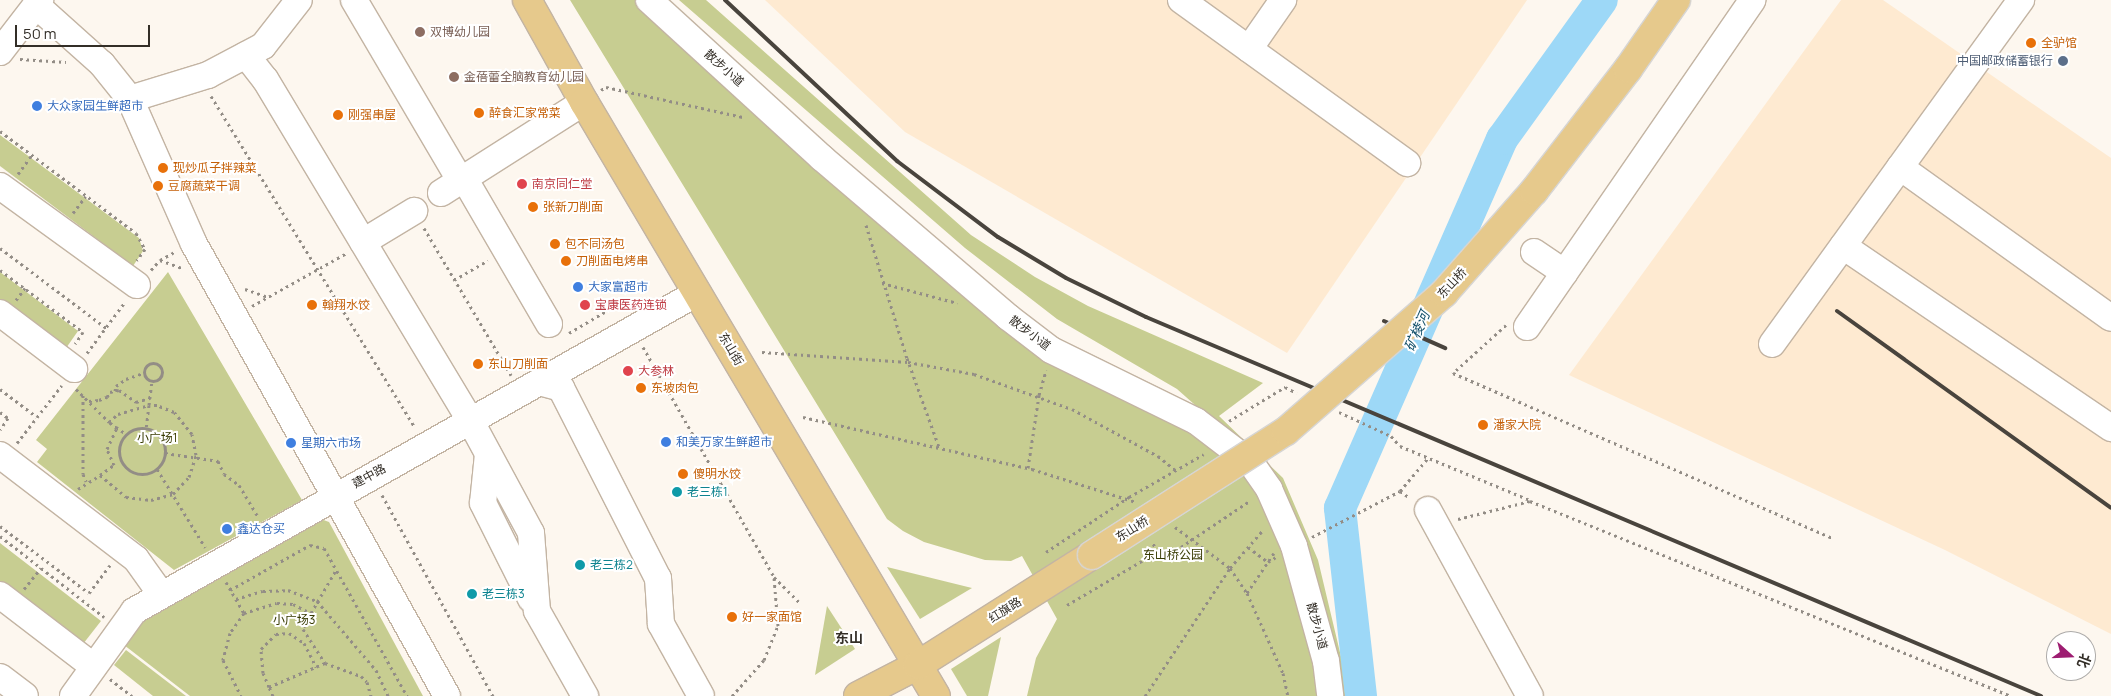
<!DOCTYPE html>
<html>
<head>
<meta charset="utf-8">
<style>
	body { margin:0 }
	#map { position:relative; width:2111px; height:696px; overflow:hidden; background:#fdf7ef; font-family:Manrope,"Noto Sans SC",sans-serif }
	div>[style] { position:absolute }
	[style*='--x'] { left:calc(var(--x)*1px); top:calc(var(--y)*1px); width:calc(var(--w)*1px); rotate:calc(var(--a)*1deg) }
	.built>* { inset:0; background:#feead1 }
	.green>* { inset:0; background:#c7cd91 }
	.river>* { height:32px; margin:-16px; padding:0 16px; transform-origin:16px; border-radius:16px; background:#9dd8f7 }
	.path>* { height:3px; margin-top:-1.5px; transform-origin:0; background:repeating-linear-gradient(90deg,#938d86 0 2.5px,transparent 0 6.5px) }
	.path>.ring { margin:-1.5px; padding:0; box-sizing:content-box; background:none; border:3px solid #938d86; border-radius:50% }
	.roads { filter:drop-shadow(1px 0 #c3b4a3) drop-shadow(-1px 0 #c3b4a3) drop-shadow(0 1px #c3b4a3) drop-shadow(0 -1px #c3b4a3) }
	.minor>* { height:26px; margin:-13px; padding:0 13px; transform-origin:13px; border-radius:13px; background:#fff }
	.major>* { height:28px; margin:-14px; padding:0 14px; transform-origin:14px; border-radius:14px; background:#e6c98c }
	.rail>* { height:4px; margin:-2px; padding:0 2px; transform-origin:2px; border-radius:2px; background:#49443d }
	.bridges { filter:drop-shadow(1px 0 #d6d5d4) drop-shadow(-1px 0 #d6d5d4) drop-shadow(0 1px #d6d5d4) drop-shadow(0 -1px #d6d5d4) }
	.major-bridge>* { height:28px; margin:-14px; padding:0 14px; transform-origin:14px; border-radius:14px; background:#e6c98c }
	.dots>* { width:14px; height:14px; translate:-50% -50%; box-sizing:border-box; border:2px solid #fff; border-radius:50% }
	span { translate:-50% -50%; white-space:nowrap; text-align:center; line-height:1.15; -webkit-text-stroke:4px #fff; paint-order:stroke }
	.education-label { font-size:12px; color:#785e54 }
	.left { translate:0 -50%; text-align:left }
	.food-label { font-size:12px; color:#c56008 }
	.service-label { font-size:12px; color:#4e5e75 }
	.right { translate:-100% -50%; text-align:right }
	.street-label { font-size:12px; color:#332e27 }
	.shop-label { font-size:12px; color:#366cbe }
	.health-label { font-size:12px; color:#be3a42 }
	.park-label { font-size:12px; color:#373a01 }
	.culture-label { font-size:12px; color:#0d838f }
	.water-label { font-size:14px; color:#0e4c66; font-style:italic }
	.neighbourhood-label { font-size:14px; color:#332e27; font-weight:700 }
	.north { position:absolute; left:2046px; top:631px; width:50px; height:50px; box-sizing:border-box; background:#fff; border:1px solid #adaba9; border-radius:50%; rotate:110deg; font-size:14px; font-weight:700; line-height:20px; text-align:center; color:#332e27 }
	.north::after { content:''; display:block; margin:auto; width:18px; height:22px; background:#9d1d71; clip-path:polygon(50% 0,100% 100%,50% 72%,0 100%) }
	.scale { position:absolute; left:15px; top:25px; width:135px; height:22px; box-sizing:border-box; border:2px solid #332e27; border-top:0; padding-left:6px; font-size:15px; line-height:18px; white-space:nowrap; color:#332e27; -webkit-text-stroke:4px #fff; paint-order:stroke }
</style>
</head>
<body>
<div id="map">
	<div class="built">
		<i style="clip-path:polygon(765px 0,1527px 0,1287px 353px,905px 132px)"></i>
		<i style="clip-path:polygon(1841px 0,1883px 0,2111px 158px,2111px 634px,1945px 550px,1569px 375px)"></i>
	</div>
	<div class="green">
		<i style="clip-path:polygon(570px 0,659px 0,1006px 300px,1065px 344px,1195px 405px,1177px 389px,1057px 319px,965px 248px,679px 0,706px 0,971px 235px,1035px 277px,1088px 306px,1263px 383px,1219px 416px,1283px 478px,1318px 560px,1343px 665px,1346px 696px,1027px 696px,1036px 658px,1057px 619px,1022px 556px,1011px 561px,985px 560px,924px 542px,903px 531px,887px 519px)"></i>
		<i style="clip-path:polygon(0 135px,139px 238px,143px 251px,133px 266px,0 166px)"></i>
		<i style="clip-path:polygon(0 272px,78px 331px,64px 351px,0 304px)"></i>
		<i style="clip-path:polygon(168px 272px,302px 500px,174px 570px,37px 462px,47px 449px,36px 440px)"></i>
		<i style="clip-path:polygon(318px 518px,329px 522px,423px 696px,190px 696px,124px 645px,143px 620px)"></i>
		<i style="clip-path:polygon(0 543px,101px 621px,83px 644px,0 581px)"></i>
		<i style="clip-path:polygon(887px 567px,972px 588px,920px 619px)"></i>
		<i style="clip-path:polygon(827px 606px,855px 649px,815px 675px)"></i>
		<i style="clip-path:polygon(1001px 637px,988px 696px,967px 696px,951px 669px)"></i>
		<i style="clip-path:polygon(126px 650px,186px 696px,153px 696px,114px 665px)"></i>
	</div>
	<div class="river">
		<i style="--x:1361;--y:696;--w:189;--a:-96.4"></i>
		<i style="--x:1340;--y:508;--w:403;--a:-66.3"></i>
		<i style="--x:1502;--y:139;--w:171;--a:-54.3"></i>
	</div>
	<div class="path">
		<i style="--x:20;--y:59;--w:46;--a:3.7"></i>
		<i style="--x:601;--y:90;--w:6;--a:-31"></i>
		<i style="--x:606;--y:87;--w:140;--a:12.4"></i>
		<i style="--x:211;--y:96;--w:389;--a:58.4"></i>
		<i style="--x:0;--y:131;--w:170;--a:36.9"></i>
		<i style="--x:136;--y:233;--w:18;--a:61"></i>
		<i style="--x:145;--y:249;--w:14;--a:126"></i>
		<i style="--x:18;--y:174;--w:24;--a:-54"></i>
		<i style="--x:73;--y:213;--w:21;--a:-53"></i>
		<i style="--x:866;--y:225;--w:139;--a:72.9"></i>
		<i style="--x:907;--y:358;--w:95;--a:70.2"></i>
		<i style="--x:424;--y:228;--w:171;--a:59.4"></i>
		<i style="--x:0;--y:248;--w:133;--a:37"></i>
		<i style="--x:160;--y:260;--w:23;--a:20"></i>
		<i style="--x:0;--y:270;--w:104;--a:36.8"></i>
		<i style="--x:83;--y:332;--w:14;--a:124"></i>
		<i style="--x:151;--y:270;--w:13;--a:-48"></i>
		<i style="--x:160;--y:260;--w:18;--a:-29"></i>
		<i style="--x:454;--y:280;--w:39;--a:-30"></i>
		<i style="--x:882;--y:283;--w:78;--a:14.9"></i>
		<i style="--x:245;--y:289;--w:24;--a:19"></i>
		<i style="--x:16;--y:300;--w:15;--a:-53"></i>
		<i style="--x:252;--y:306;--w:107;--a:-29.2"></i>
		<i style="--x:1506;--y:325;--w:72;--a:137.8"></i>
		<i style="--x:1453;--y:373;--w:414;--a:23.5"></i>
		<i style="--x:569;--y:333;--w:65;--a:-30.5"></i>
		<i style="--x:643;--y:347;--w:265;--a:60.3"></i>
		<i style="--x:774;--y:577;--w:37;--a:45"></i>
		<i style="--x:762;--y:352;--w:146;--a:3.9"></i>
		<i style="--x:908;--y:362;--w:67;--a:10.3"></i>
		<i style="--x:974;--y:374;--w:104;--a:19.7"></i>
		<i style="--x:1072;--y:409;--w:98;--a:28.7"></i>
		<i style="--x:1158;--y:456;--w:22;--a:39"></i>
		<i style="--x:87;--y:353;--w:64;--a:-53.3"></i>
		<i class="ring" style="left:144px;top:363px;width:15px;height:15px"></i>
		<i style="--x:0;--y:389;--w:46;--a:37.1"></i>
		<i style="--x:76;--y:389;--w:47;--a:45"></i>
		<i style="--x:109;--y:422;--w:12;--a:-42"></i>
		<i style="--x:118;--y:414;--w:32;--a:-16"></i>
		<i style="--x:149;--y:405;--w:24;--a:-83"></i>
		<i style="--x:115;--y:391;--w:5;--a:-79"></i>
		<i style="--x:116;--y:386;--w:12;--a:-35"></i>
		<i style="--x:126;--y:379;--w:18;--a:-19"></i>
		<i style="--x:83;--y:395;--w:79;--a:90"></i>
		<i style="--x:83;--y:474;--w:8;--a:67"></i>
		<i style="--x:89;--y:401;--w:10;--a:-6"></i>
		<i style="--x:99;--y:400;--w:9;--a:-21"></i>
		<i style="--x:107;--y:397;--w:6;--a:-59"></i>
		<i style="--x:110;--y:392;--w:9;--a:-13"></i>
		<i style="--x:119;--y:390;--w:21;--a:35"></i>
		<i style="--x:136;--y:402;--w:15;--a:-16"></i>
		<i style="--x:0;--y:412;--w:10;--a:37"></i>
		<i style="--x:8;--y:418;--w:14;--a:124"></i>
		<i style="--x:1339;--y:412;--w:57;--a:24.8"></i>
		<i style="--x:1391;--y:436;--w:13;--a:48"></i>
		<i style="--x:1400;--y:446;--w:141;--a:22.6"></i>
		<i style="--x:803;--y:417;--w:235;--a:12.8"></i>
		<i style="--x:1032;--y:469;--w:109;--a:17.6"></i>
		<i style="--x:1229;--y:421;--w:66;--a:-31.3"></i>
		<i style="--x:1285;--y:387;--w:13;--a:27"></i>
		<i style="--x:116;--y:427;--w:12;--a:35"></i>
		<i class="ring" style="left:119px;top:428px;width:43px;height:43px"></i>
		<i style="--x:17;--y:443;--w:73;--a:-52.2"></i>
		<i style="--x:165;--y:453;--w:54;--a:8.6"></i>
		<i style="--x:218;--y:461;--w:14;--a:65"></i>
		<i style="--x:224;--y:474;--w:19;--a:36"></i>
		<i style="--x:239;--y:485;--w:37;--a:59"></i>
		<i style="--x:1028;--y:468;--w:74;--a:-81.4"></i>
		<i style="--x:1039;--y:395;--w:26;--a:-74"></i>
		<i style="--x:157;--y:469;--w:92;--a:58.4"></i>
		<i style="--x:100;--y:475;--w:17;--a:-36"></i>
		<i style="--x:114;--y:465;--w:17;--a:-114"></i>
		<i style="--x:107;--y:449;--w:23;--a:-65"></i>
		<i style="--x:117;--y:428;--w:10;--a:-143"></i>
		<i style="--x:78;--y:489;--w:26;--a:-32"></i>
		<i style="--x:100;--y:475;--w:34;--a:40"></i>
		<i style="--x:126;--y:497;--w:25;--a:7"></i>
		<i style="--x:151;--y:500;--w:23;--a:-15"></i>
		<i style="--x:173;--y:494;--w:23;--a:-47"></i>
		<i style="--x:189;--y:477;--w:23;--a:-72"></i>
		<i style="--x:196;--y:455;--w:21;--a:-101"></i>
		<i style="--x:192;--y:434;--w:28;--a:-129"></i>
		<i style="--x:174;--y:412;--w:18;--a:-158"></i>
		<i style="--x:157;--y:405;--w:8;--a:180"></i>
		<i style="--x:149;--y:405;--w:23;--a:97"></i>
		<i style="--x:1400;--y:491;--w:43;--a:-49.7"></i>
		<i style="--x:382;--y:495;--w:230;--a:61.1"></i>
		<i style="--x:1458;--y:519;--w:74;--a:-14"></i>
		<i style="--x:1530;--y:501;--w:519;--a:22.07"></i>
		<i style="--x:0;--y:526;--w:111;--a:37"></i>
		<i style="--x:89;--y:593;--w:35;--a:-53"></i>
		<i style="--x:1175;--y:527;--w:69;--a:36.7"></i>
		<i style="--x:1230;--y:568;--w:30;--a:56"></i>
		<i style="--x:1247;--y:593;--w:88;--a:65.8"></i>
		<i style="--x:1283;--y:673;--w:24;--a:78"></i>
		<i style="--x:0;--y:536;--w:132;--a:37.9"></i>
		<i style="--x:1312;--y:537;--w:99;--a:-27.6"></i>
		<i style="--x:1400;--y:491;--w:12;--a:35"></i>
		<i style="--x:1181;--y:547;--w:84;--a:-33.9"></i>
		<i style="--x:1248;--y:547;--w:25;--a:37"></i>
		<i style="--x:1268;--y:562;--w:9;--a:-32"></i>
		<i style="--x:1046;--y:552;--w:100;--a:-33.5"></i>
		<i style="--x:1129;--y:497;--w:86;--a:-29.8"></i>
		<i style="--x:226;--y:582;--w:36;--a:60"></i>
		<i style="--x:244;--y:613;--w:24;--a:125"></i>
		<i style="--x:230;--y:633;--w:28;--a:105"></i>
		<i style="--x:223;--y:660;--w:40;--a:63.4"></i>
		<i style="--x:24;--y:589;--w:27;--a:-51"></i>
		<i style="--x:230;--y:590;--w:92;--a:-29.4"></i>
		<i style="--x:310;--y:545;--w:14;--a:12"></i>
		<i style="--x:324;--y:548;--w:170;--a:60.7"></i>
		<i style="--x:1247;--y:593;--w:48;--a:-56"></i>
		<i style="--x:236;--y:599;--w:28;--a:-17"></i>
		<i style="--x:263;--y:591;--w:25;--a:-2"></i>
		<i style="--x:288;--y:590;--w:31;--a:21"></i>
		<i style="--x:317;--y:601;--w:91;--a:49.5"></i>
		<i style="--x:376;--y:670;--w:29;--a:65"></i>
		<i style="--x:1067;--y:605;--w:104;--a:-30.5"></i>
		<i style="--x:1157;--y:552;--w:10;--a:-114"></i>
		<i style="--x:244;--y:613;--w:34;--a:-17"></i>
		<i style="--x:277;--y:603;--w:16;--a:4"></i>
		<i style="--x:293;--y:604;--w:20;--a:27"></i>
		<i style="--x:311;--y:613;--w:18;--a:117"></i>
		<i style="--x:303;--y:629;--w:40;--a:57.1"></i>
		<i style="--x:325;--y:663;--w:38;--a:20"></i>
		<i style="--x:361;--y:676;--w:8;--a:45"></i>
		<i style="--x:367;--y:682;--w:15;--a:74"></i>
		<i style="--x:311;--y:613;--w:50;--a:-59.8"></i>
		<i style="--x:110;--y:679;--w:28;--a:38"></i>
		<i style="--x:269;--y:687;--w:15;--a:-113"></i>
		<i style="--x:263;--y:673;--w:24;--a:-95"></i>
		<i style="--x:261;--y:649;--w:21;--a:-45"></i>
		<i style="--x:276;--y:634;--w:13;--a:-4"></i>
		<i style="--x:289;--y:633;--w:18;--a:34"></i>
		<i style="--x:304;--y:643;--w:27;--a:63"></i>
		<i style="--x:273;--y:696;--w:10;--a:-114"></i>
		<i style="--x:269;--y:687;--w:61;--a:-23.2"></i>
		<i style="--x:732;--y:696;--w:48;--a:-48.4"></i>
		<i style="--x:764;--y:660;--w:37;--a:-68"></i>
		<i style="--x:778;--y:626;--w:49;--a:-94.7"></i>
		<i style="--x:1145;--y:696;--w:154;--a:-56.4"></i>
		<i style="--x:1230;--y:568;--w:50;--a:-49"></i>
	</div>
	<div class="roads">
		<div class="minor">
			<i style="--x:354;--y:0;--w:209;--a:59.5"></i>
			<i style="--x:649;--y:0;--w:234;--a:42.4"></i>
			<i style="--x:822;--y:158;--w:245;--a:40.5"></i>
			<i style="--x:1008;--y:317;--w:54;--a:37.5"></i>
			<i style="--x:1051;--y:350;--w:161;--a:26.1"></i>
			<i style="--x:1196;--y:421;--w:69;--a:37.4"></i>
			<i style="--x:1251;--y:463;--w:32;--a:55"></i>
			<i style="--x:1269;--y:489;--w:62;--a:66.3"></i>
			<i style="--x:1294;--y:546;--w:119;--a:74.5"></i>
			<i style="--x:1326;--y:661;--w:35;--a:83"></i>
			<i style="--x:1181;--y:0;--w:279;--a:35.8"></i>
			<i style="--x:36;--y:5;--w:89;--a:41.8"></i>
			<i style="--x:102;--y:64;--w:45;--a:51.3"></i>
			<i style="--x:130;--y:99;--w:158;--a:66.2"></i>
			<i style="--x:194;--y:244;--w:518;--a:60.76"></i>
			<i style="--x:1249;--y:49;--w:60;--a:-55.2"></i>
			<i style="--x:0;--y:52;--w:66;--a:-52.4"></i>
			<i style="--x:246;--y:55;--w:31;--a:52"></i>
			<i style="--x:265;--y:79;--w:398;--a:59"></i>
			<i style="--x:470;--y:420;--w:128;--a:61.6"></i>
			<i style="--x:531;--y:533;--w:78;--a:85.6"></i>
			<i style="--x:537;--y:611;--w:98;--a:60.5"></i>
			<i style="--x:130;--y:99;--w:82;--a:-17.1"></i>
			<i style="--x:208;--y:75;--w:62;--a:-27.8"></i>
			<i style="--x:263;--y:46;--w:58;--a:-52"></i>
			<i style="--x:1900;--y:167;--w:259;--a:35.6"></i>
			<i style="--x:464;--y:178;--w:169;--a:59.8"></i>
			<i style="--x:0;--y:186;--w:169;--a:35.9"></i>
			<i style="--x:441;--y:193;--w:169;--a:-32.5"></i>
			<i style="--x:363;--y:242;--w:60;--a:-31.3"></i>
			<i style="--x:1843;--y:246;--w:324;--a:34.2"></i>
			<i style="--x:1534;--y:252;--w:37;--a:34"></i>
			<i style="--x:0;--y:313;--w:93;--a:37.1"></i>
			<i style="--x:1527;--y:327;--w:397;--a:-55.4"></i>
			<i style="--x:1772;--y:344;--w:425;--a:-54.1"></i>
			<i style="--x:539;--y:382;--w:23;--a:15"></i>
			<i style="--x:561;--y:388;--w:213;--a:63"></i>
			<i style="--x:658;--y:578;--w:46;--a:86.3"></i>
			<i style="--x:661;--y:624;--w:82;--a:60.9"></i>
			<i style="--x:488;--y:454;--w:49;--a:95.8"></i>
			<i style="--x:483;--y:503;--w:107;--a:63.4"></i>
			<i style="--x:0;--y:455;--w:171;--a:37.4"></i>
			<i style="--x:136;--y:559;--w:43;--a:54.5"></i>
			<i style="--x:1428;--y:510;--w:212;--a:61.3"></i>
			<i style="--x:0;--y:595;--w:117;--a:37.4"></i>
			<i style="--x:0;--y:677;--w:31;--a:37"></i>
			<i style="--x:73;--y:696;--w:105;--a:-54.3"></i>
			<i style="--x:134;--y:611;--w:647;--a:-29.46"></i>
		</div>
		<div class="major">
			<i style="--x:527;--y:0;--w:117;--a:60.8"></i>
			<i style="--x:584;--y:102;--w:690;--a:59.35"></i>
			<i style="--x:858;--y:696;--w:68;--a:-27.3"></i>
			<i style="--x:918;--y:665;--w:206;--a:-32.3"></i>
		</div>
	</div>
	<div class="rail">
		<i style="--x:725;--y:0;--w:236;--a:43.1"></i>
		<i style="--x:897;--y:161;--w:126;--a:37"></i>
		<i style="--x:998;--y:237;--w:79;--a:31.1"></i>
		<i style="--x:1066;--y:278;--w:89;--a:26"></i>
		<i style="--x:1146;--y:317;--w:972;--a:22.95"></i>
		<i style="--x:1837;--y:311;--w:337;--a:35.7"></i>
		<i style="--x:1384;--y:321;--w:67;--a:23.9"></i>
	</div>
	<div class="bridges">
		<div class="major-bridge">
			<i style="--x:1092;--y:555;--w:230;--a:-32.6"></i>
			<i style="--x:1286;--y:431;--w:210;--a:-41.1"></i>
			<i style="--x:1444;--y:293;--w:136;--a:-48.6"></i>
			<i style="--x:1534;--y:191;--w:154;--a:-52.4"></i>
			<i style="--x:1628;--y:69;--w:84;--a:-55.2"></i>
		</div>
	</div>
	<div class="dots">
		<i style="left:420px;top:32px;background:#8d6e63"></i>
		<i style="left:2031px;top:43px;background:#e8710a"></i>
		<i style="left:2063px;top:61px;background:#5c6f8a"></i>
		<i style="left:454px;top:77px;background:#8d6e63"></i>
		<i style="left:37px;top:106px;background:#3f7fe0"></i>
		<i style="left:479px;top:113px;background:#e8710a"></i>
		<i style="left:338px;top:115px;background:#e8710a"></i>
		<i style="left:163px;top:168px;background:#e8710a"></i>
		<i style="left:522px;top:184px;background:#e0444e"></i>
		<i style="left:158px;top:186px;background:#e8710a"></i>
		<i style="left:533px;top:207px;background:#e8710a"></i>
		<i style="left:555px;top:244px;background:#e8710a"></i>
		<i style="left:566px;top:261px;background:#e8710a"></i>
		<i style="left:578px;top:287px;background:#3f7fe0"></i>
		<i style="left:312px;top:305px;background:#e8710a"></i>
		<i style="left:585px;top:305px;background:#e0444e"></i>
		<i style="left:478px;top:364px;background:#e8710a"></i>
		<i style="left:628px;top:371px;background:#e0444e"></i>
		<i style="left:641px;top:388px;background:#e8710a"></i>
		<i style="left:1483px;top:425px;background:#e8710a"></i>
		<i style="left:666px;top:442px;background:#3f7fe0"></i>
		<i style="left:291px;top:443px;background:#3f7fe0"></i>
		<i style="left:683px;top:474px;background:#e8710a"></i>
		<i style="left:677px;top:492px;background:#0f9aa8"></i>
		<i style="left:227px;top:529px;background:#3f7fe0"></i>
		<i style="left:580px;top:565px;background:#0f9aa8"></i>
		<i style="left:472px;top:594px;background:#0f9aa8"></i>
		<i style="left:732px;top:617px;background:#e8710a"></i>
	</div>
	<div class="education-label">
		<span class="left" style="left:430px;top:32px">双博幼儿园</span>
		<span class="left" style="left:464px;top:77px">金蓓蕾全脑教育幼儿园</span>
	</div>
	<div class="food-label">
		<span class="left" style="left:2041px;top:43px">全驴馆</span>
		<span class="left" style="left:489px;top:113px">醉食汇家常菜</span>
		<span class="left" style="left:348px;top:115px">刚强串屋</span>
		<span class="left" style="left:173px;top:168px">现炒瓜子拌辣菜</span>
		<span class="left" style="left:168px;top:186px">豆腐蔬菜干调</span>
		<span class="left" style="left:543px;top:207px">张新刀削面</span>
		<span class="left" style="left:565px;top:244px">包不同汤包</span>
		<span class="left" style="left:576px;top:261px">刀削面电烤串</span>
		<span class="left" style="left:322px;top:305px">翰翔水饺</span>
		<span class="left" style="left:488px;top:364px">东山刀削面</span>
		<span class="left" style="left:651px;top:388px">东坡肉包</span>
		<span class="left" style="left:1493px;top:425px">潘家大院</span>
		<span class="left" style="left:693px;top:474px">傻明水饺</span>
		<span class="left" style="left:742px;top:617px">好一家面馆</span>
	</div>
	<div class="service-label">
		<span class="right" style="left:2053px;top:61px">中国邮政储蓄银行</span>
	</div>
	<div class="street-label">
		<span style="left:724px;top:68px;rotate:42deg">散步小道</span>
		<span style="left:1452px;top:283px;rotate:-47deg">东山桥</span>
		<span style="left:1030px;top:333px;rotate:37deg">散步小道</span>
		<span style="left:731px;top:349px;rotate:59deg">东山街</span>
		<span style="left:369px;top:476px;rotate:-29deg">建中路</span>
		<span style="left:1132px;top:529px;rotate:-32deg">东山桥</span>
		<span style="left:1005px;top:610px;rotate:-32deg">红旗路</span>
		<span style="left:1317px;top:626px;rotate:75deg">散步小道</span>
	</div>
	<div class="shop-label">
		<span class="left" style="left:47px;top:106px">大众家园生鲜超市</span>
		<span class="left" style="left:588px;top:287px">大家富超市</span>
		<span class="left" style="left:676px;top:442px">和美万家生鲜超市</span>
		<span class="left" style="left:301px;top:443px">星期六市场</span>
		<span class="left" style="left:237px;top:529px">鑫达仓买</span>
	</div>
	<div class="health-label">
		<span class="left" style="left:532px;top:184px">南京同仁堂</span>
		<span class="left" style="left:595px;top:305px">宝康医药连锁</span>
		<span class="left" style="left:638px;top:371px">大参林</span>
	</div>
	<div class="park-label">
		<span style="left:157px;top:438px">小广场1</span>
		<span style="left:1173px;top:555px">东山桥公园</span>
		<span style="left:294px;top:620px">小广场3</span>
	</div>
	<div class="culture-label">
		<span class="left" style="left:687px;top:492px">老三栋1</span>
		<span class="left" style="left:590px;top:565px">老三栋2</span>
		<span class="left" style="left:482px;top:594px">老三栋3</span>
	</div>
	<div class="water-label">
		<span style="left:1417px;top:331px;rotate:-66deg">矿棱河</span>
	</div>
	<div class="neighbourhood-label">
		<span style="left:849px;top:638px">东山</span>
	</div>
	<div class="north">北</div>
	<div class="scale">50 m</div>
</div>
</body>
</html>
